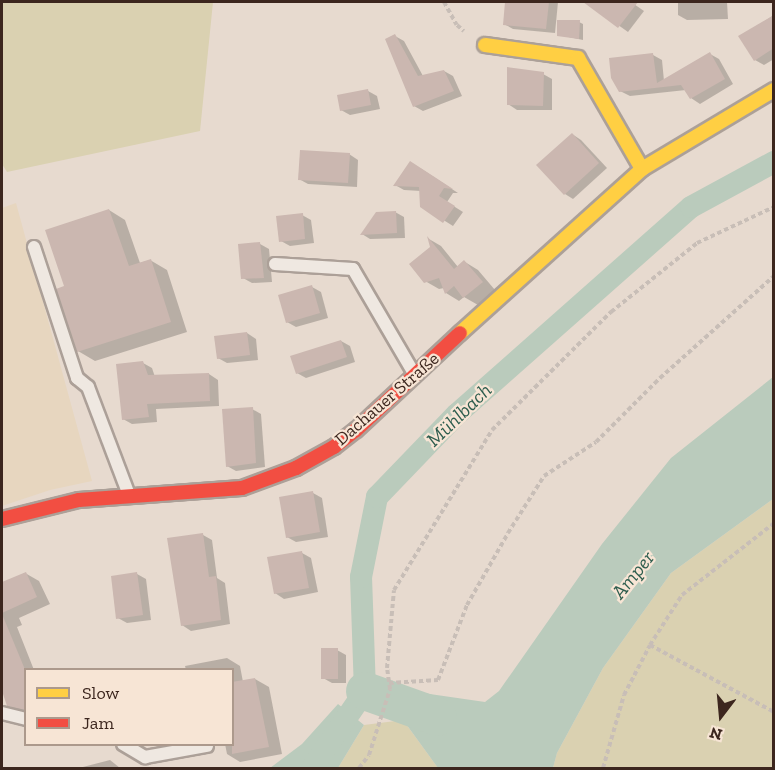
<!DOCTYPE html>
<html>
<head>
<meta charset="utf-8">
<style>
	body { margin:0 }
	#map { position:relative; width:775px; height:770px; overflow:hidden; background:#e7dacf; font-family:"Zilla Slab",serif }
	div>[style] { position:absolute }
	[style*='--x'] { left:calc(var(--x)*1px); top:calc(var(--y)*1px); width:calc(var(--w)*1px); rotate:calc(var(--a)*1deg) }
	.farmland>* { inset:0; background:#e7d6bf }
	.green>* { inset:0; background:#dad1b1 }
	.water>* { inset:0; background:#bacbbc }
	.shadow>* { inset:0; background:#0003 }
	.canal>* { height:22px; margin:-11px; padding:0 11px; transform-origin:11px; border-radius:11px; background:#bacbbc }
	.river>* { height:38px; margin:-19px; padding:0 19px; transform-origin:19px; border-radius:19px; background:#bacbbc }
	.building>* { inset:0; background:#cbb7b0 }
	.path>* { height:4px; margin-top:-2px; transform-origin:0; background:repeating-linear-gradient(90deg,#c8beb7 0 4.5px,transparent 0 7.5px) }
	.roads { filter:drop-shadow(2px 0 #aca098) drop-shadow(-2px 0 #aca098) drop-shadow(0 2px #aca098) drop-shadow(0 -2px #aca098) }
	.lane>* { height:12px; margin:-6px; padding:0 6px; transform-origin:6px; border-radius:6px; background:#efe8e1 }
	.slow>* { height:14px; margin:-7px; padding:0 7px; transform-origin:7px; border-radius:7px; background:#ffcf43 }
	.jam>* { height:14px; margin:-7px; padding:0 7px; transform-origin:7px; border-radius:7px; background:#f24e42 }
	span { translate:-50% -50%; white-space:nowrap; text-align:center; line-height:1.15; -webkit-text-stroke:4.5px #f7e5d5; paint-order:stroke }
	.street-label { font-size:18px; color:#3c261e }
	.water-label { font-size:20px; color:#2d5d4e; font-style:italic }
	.frame { position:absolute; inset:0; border:3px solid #3c261e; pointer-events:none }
	.legend { position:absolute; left:24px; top:668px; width:210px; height:78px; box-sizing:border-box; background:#f7e5d5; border:2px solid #ac998c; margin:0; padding:8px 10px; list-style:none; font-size:18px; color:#3c261e }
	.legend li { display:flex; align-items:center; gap:12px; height:30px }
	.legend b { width:30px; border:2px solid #ac998c }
	.north { position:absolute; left:691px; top:686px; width:60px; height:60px; -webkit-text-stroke:4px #f7e5d5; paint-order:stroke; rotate:196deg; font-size:16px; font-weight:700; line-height:24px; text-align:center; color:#3c261e }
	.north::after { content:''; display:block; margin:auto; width:21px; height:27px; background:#3c261e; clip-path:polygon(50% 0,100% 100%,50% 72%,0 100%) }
</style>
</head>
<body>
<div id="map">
	<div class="farmland">
		<i style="clip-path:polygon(16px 203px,92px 481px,50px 490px,2px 506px,2px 208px)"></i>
	</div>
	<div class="green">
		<i style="clip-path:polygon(2px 2px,213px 2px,200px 131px,7px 172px,2px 164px)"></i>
		<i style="clip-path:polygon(773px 499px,773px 768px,553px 768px,557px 753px,603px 668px,671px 573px)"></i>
		<i style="clip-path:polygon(403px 720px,438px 768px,338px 768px,364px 725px)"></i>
	</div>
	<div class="water">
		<i style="clip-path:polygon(773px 377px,773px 499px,671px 573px,603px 668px,557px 753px,553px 768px,438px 768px,390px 702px,416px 692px,485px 702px,499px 691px,602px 544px,671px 458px)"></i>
		<i style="clip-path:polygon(338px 704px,364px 725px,338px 768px,270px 768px,302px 744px)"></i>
	</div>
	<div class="shadow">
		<i style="clip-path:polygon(506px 2px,558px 2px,555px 33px,513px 29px,504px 24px)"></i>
		<i style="clip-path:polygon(589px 2px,631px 2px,644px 11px,628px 32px,587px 3px)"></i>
		<i style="clip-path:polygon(678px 2px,727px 2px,728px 19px,687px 20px,678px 15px)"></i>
		<i style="clip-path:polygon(774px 15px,774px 59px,764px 65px,755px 60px,740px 37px)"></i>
		<i style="clip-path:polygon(579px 22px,583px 24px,583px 40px,559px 35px)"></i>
		<i style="clip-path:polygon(395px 36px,404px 41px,423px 76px,444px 71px,453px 76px,462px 96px,423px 111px,414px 106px)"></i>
		<i style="clip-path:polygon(710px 54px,719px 59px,733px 84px,700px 104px,691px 98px,686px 90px,630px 96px,620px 91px,653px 55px,662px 60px,664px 81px)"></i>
		<i style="clip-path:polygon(543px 74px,552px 79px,552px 110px,517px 110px,508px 104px)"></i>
		<i style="clip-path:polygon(368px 91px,377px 96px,380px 109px,350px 115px,341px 110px)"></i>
		<i style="clip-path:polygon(572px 134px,581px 140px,607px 168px,573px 199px,565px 194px)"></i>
		<i style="clip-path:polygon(349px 154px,358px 160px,357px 187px,308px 184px,299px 179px)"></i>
		<i style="clip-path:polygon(420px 168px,458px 193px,453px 193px,447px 202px,463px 212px,453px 226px,421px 206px,421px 191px,404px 190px,395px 185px)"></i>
		<i style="clip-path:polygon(109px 210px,125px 220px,140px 263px,150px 260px,167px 270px,187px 332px,95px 361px,78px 351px,66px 287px)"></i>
		<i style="clip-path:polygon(395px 212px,404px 217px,405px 238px,370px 239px,362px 234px)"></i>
		<i style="clip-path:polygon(302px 215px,311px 220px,314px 243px,290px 246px,281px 241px)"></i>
		<i style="clip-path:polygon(429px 239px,441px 246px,458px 267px,465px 262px,478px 270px,495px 290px,478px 305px,464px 297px,459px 301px,446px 293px,444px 288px,439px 289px,425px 281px,431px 247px)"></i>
		<i style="clip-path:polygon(260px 244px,269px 249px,272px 282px,252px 283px,243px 278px)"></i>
		<i style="clip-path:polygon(312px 287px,321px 292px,328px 318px,296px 327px,287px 322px)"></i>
		<i style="clip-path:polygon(247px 333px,256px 339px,258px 360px,227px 363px,218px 358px)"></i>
		<i style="clip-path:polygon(341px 341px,350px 346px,355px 362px,306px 378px,297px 373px)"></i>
		<i style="clip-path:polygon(143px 363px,152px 368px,155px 377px,209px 374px,218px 380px,219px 406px,156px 409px,157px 422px,132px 424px,123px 419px)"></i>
		<i style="clip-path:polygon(252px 409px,261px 414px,265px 467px,236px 471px,227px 466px)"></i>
		<i style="clip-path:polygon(313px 493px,322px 498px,328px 537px,296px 542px,287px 537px)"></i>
		<i style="clip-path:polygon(203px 535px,212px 540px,217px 578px,225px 583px,230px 624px,191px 631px,182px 625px)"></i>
		<i style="clip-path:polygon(302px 553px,311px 558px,318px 592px,284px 599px,275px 593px)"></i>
		<i style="clip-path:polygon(25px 573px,39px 581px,50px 604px,19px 618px,22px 625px,17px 627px,34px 670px,26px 670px,26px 714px,8px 705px,2px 687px,2px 584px)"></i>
		<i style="clip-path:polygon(137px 574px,146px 579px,151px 620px,127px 623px,118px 618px)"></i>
		<i style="clip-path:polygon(337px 650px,346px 655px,346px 683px,332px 683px,323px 678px)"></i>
		<i style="clip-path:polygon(227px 658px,240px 666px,243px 682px,255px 679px,269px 687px,282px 754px,240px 762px,227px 754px,225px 744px,232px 744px,232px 670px,186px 670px,185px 666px)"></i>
		<i style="clip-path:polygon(110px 760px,120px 768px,79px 768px)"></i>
	</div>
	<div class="canal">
		<i style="--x:312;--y:768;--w:93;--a:-55.5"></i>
		<i style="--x:365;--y:691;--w:114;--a:-92"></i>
		<i style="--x:361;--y:577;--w:82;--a:-78.7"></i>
		<i style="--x:377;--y:497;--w:115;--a:-46.1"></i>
		<i style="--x:457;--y:414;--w:312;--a:-41.5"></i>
		<i style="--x:691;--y:207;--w:94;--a:-28.5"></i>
	</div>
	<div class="river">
		<i style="--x:365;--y:691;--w:77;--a:19.6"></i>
	</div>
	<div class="building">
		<i style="clip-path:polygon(505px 2px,549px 2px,546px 29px,503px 25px)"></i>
		<i style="clip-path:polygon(583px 2px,638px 2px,618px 28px)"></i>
		<i style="clip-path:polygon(774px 15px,774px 48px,754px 61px,738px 36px)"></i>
		<i style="clip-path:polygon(557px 20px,580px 20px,579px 39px,557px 36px)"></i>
		<i style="clip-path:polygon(395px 34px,418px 76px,444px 70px,454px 91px,413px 107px,385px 39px)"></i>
		<i style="clip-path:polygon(710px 52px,725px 79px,690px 99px,681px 85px,619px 92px,611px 78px,609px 58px,653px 53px,657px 83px)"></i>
		<i style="clip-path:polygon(507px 67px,544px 72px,543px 106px,507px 105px)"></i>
		<i style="clip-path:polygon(368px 89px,371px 105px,340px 111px,337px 95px)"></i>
		<i style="clip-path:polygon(572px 133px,599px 163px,564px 195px,536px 165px)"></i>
		<i style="clip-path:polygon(300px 150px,350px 153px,348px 183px,298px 180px)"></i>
		<i style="clip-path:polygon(410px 161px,453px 189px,444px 188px,439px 196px,455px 206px,443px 223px,420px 207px,419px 187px,393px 186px)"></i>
		<i style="clip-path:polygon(109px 209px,129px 266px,151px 259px,171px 322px,77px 352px,56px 289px,64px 286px,45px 230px)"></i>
		<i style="clip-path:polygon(396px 211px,397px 233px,360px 235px,376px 212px)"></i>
		<i style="clip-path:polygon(303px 213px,305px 239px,279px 242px,276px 216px)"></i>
		<i style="clip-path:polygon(427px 236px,454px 269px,464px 260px,483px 282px,463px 298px,454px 286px,445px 294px,439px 278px,424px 283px,409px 264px,430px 247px)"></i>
		<i style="clip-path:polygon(260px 242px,264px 278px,241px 279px,238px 244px)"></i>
		<i style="clip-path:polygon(312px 285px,320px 313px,286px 323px,278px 295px)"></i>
		<i style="clip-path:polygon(247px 332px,250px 355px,217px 359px,214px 336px)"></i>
		<i style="clip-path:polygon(341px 340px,347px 357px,296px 374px,290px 356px)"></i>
		<i style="clip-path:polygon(143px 361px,148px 375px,209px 373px,210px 401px,147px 404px,149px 417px,122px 420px,116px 364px)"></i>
		<i style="clip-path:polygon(253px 407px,256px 463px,226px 467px,222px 409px)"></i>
		<i style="clip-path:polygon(313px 491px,320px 532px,286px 538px,279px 497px)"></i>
		<i style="clip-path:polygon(203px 533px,209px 577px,216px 576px,221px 620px,181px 626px,167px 538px)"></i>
		<i style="clip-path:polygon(302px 551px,309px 588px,274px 594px,267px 557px)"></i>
		<i style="clip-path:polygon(26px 572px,37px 597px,2px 613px,2px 582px)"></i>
		<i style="clip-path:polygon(137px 572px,143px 615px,116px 619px,111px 576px)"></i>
		<i style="clip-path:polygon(2px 614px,26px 672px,26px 710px,7px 706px,2px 691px)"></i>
		<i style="clip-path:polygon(321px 648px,338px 648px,338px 679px,321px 679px)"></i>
		<i style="clip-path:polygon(255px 678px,269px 747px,232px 754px,232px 682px)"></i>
	</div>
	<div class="path">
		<i style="--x:444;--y:2;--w:26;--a:61"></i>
		<i style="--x:457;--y:25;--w:9;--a:41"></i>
		<i style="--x:650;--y:645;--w:141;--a:28.4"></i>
		<i style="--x:389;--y:683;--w:49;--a:-3.5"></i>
		<i style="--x:438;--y:680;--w:80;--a:-68.9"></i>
		<i style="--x:467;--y:605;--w:83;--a:-60.3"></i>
		<i style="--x:508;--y:533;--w:67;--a:-57.7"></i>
		<i style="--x:544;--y:476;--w:62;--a:-33.2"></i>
		<i style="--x:596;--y:442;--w:91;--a:-45"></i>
		<i style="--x:660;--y:378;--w:153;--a:-41.8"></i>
		<i style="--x:359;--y:768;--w:16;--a:-52"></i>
		<i style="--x:369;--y:755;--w:69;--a:-72.3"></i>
		<i style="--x:390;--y:689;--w:21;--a:-98"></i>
		<i style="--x:387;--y:668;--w:78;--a:-84.9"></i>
		<i style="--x:394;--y:590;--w:188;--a:-58.5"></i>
		<i style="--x:492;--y:430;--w:168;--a:-44.8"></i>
		<i style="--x:611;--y:312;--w:110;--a:-38.7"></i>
		<i style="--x:697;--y:243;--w:85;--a:-25.1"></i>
		<i style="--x:603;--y:768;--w:76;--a:-74"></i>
		<i style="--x:624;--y:695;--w:56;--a:-62.5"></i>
		<i style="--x:650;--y:645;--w:59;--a:-57.4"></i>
		<i style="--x:682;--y:595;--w:117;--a:-38"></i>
	</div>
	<div class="roads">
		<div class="lane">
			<i style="--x:34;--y:247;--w:138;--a:71.8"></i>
			<i style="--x:77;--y:378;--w:14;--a:39"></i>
			<i style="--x:88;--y:387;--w:116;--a:69.2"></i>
			<i style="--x:275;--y:264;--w:78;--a:3.7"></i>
			<i style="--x:353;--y:269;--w:123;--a:59.7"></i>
			<i style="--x:2;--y:713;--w:25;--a:14"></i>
			<i style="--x:123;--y:744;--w:26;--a:31"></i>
			<i style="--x:145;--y:757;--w:63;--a:-10.1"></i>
		</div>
		<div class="slow">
			<i style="--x:485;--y:45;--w:94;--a:8"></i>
			<i style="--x:578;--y:58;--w:128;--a:60"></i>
			<i style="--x:460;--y:333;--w:245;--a:-42"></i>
			<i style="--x:642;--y:169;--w:154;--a:-30.9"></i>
		</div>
		<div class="jam">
			<i style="--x:2;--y:519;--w:79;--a:-13.9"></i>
			<i style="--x:79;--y:500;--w:163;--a:-4.2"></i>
			<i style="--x:242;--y:488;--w:58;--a:-20.3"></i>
			<i style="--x:296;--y:468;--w:43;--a:-28.9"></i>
			<i style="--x:334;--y:447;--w:28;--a:-38"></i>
			<i style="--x:356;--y:430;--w:142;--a:-43"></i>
		</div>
	</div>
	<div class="street-label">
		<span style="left:387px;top:399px;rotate:-41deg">Dachauer Straße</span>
	</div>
	<div class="water-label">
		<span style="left:459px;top:415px;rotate:-44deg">Mühlbach</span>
		<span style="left:633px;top:575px;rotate:-51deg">Amper</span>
	</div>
	<div class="frame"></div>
	<ul class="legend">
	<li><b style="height:8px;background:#ffcf43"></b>Slow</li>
	<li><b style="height:8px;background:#f24e42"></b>Jam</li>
	</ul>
	<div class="north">N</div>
</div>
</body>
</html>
